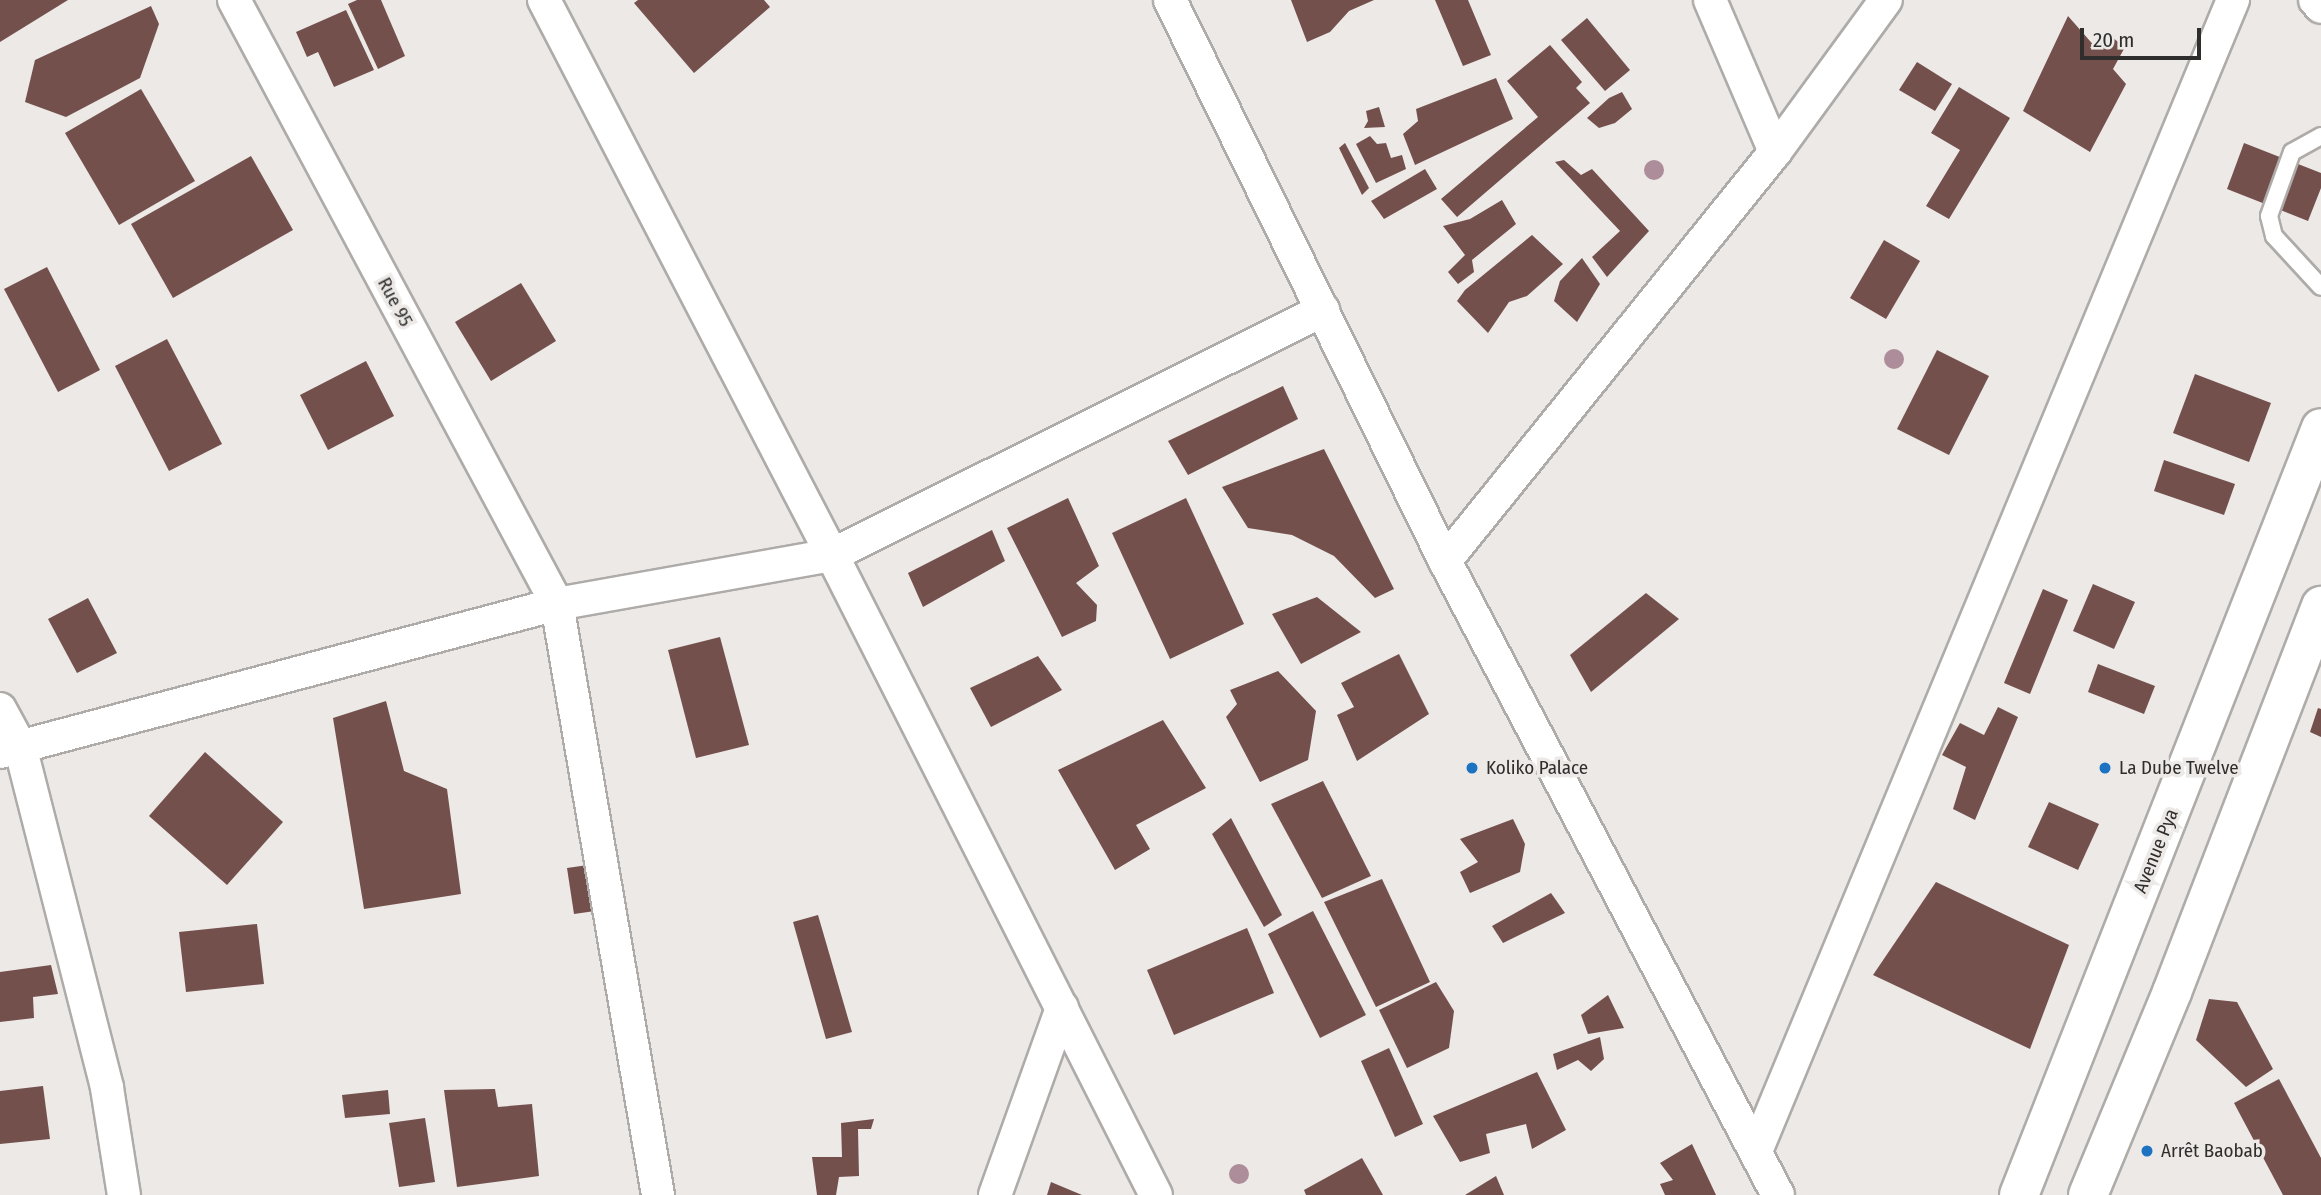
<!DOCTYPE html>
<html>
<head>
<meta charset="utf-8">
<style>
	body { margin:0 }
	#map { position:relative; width:2321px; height:1195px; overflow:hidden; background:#ece9e7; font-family:"Fira Sans Condensed",sans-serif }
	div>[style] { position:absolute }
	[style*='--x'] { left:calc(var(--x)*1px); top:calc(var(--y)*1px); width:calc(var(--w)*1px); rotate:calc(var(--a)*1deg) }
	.building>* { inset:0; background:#74504d }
	.roads { filter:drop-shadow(2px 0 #aeaba8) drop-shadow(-2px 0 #aeaba8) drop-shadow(0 2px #aeaba8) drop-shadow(0 -2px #aeaba8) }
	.lane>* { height:16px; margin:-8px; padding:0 8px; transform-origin:8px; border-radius:8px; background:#fff }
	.street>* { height:32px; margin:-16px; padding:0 16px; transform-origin:16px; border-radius:16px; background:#fff }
	.secondary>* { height:38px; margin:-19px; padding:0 19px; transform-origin:19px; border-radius:19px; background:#fff }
	.trees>* { width:20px; height:20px; margin:-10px; border-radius:50%; background:#ac8d99 }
	.dots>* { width:19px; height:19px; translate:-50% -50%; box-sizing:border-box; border:4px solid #ece9e7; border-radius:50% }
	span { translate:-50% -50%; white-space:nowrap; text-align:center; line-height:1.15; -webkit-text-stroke:7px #ece9e7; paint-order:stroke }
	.street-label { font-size:19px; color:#2f2e2d }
	.poi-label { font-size:19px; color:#2f2e2d }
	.left { translate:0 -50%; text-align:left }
	.scale { position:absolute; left:2080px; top:28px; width:121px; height:32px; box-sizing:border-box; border:4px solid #2f2e2d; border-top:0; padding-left:9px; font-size:21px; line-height:24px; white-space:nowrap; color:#2f2e2d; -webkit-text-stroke:5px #ece9e7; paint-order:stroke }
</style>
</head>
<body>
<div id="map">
	<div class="building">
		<i style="clip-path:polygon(0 0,68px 0,0 42px)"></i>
		<i style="clip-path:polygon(357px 0,381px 0,405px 56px,378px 69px,348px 4px)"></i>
		<i style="clip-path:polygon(638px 0,764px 0,770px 7px,694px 73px,634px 3px)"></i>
		<i style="clip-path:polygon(1291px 0,1374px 0,1349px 11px,1330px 32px,1307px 42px)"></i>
		<i style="clip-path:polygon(1435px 0,1468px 0,1491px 55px,1463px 66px)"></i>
		<i style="clip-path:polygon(151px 6px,159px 24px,140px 78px,66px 117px,25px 102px,35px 60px)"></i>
		<i style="clip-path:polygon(346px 10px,374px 70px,334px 87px,318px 52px,307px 57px,296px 32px)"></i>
		<i style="clip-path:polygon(2068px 16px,2097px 49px,2105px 32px,2125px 47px,2113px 69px,2126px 84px,2090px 152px,2023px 111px)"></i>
		<i style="clip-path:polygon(1587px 18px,1630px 70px,1605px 91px,1561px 40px)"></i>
		<i style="clip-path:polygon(1550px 45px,1582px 82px,1576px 88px,1590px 103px,1457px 217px,1441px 199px,1538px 117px,1507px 81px)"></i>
		<i style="clip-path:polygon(1917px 62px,1952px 84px,1935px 111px,1899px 90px)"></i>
		<i style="clip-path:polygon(1496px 78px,1513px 119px,1415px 165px,1403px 134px,1418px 121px,1416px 109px)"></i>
		<i style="clip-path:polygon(1959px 87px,2010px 118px,1949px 219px,1926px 206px,1960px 150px,1931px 133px)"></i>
		<i style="clip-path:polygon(141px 89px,195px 181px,119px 225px,65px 133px)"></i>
		<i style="clip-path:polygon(1622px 92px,1632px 109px,1615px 123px,1599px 128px,1587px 118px,1609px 98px)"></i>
		<i style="clip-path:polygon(1379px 107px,1385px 127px,1364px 128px,1368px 121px,1366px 111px)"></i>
		<i style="clip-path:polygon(1370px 136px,1377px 144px,1386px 143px,1391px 158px,1402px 155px,1406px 169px,1376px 183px,1356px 144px)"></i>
		<i style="clip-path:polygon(1345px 143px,1369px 188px,1362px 195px,1339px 148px)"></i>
		<i style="clip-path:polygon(2244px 143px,2321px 173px,2321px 188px,2308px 221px,2227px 189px)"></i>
		<i style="clip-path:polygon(251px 156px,293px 230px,173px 298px,131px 224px)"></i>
		<i style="clip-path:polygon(1564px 160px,1581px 175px,1592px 169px,1649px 231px,1607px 277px,1592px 257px,1620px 231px,1555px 162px)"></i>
		<i style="clip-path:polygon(1425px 169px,1437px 189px,1384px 219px,1371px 201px)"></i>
		<i style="clip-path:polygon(1502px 200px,1516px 224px,1472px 260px,1474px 272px,1458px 284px,1448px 272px,1465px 255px,1443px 226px,1470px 219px)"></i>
		<i style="clip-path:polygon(1532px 235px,1563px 264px,1527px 296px,1509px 302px,1488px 333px,1457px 301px,1465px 290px)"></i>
		<i style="clip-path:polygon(1884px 240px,1920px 261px,1886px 319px,1850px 298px)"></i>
		<i style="clip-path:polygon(1582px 258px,1600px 284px,1577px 322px,1554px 301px,1560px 281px)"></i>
		<i style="clip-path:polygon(47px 267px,100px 370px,58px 392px,4px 289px)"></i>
		<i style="clip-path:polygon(521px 283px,556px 341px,491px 381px,455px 322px)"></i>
		<i style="clip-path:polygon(167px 339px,222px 444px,169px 471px,115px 366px)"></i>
		<i style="clip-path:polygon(1937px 350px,1989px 376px,1949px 455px,1897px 429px)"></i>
		<i style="clip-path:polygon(366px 361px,394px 416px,328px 450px,300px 395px)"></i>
		<i style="clip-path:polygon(2195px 374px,2271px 403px,2249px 462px,2173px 433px)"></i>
		<i style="clip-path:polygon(1283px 386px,1298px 419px,1188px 475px,1168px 441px)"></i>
		<i style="clip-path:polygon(1324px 449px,1394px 589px,1375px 598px,1334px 556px,1292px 535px,1248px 528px,1222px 487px)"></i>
		<i style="clip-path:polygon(2164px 460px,2235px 484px,2224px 515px,2154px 491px)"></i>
		<i style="clip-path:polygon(1068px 498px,1099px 566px,1076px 583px,1097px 605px,1096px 621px,1062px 637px,1007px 528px)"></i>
		<i style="clip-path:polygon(1186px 498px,1244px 624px,1170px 659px,1112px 533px)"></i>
		<i style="clip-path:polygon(992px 530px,1005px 561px,923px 607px,908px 573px)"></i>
		<i style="clip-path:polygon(2093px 584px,2135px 602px,2114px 649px,2073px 631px)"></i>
		<i style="clip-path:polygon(2043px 589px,2068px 600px,2030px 694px,2004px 683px)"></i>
		<i style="clip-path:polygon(1646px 593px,1679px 619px,1591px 692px,1570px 655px)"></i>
		<i style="clip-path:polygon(1317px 597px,1361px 632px,1301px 664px,1272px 614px)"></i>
		<i style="clip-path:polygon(88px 598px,117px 653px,77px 673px,48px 619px)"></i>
		<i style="clip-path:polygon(720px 637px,749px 745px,696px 758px,668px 650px)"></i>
		<i style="clip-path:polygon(1399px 654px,1429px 714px,1357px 761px,1337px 715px,1354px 707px,1341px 683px)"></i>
		<i style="clip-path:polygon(1038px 656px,1062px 690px,991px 727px,970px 688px)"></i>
		<i style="clip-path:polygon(2098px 664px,2155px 686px,2144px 714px,2088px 692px)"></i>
		<i style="clip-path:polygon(1278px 671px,1316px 711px,1308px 760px,1260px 782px,1226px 717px,1237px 704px,1230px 690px)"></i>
		<i style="clip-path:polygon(386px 701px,404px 771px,447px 789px,461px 894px,364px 909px,333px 718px)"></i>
		<i style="clip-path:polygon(1998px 707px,2018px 717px,1975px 820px,1953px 809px,1966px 767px,1942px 755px,1960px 723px,1984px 735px)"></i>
		<i style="clip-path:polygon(2318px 708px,2321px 709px,2321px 737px,2310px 732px)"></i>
		<i style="clip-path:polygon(1163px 720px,1206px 788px,1136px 825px,1150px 849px,1115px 870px,1058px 770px)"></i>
		<i style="clip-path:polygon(205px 752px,283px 822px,227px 885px,149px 816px)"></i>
		<i style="clip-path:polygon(1323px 781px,1371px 876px,1322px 898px,1271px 804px)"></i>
		<i style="clip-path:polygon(2049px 802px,2099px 824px,2078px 870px,2028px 847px)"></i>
		<i style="clip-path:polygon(1231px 818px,1282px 915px,1264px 927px,1212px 834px)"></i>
		<i style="clip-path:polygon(1513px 819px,1525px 844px,1520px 872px,1470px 893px,1460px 872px,1478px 862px,1460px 839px)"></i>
		<i style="clip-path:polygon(588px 865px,595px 911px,574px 914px,567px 868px)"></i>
		<i style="clip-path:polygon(1382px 879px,1430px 982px,1376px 1007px,1324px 902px)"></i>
		<i style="clip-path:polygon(1936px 882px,2069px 945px,2030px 1049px,1873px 975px)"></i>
		<i style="clip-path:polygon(1551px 893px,1565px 913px,1503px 943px,1492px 926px)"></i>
		<i style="clip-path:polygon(1313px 911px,1366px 1015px,1320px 1038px,1268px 934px)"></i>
		<i style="clip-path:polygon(818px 915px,852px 1032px,826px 1039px,793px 922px)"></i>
		<i style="clip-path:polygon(257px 924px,264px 984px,186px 992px,179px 932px)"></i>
		<i style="clip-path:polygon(1247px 928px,1274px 993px,1174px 1035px,1147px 970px)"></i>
		<i style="clip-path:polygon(51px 965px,58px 994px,33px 997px,34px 1018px,0 1022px,0 972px)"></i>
		<i style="clip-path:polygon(1436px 982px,1454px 1011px,1449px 1048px,1407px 1068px,1379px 1010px)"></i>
		<i style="clip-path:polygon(1608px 995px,1624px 1028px,1588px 1034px,1581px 1015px)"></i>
		<i style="clip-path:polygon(2209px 999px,2237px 1002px,2273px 1069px,2246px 1087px,2196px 1040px)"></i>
		<i style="clip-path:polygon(1600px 1037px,1604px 1059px,1591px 1071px,1578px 1060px,1557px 1070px,1553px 1054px)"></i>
		<i style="clip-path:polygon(1389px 1048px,1423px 1124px,1395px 1137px,1361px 1061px)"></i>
		<i style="clip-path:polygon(1537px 1072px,1566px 1130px,1532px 1149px,1526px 1124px,1486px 1134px,1490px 1153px,1460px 1162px,1433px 1116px)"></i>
		<i style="clip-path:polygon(2279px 1079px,2321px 1158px,2321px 1195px,2283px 1195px,2234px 1103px)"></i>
		<i style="clip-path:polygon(43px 1086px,50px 1139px,0 1144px,0 1091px)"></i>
		<i style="clip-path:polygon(495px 1089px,498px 1107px,532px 1104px,539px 1176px,457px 1187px,444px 1090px)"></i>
		<i style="clip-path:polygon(388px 1090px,390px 1114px,345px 1118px,342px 1095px)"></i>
		<i style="clip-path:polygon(425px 1118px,435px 1182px,399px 1187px,389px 1123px)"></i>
		<i style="clip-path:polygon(874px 1119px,871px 1129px,858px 1129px,859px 1176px,839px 1177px,836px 1195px,817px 1195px,812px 1157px,842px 1157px,841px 1123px)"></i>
		<i style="clip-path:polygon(1692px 1144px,1716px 1195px,1665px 1195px,1660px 1184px,1673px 1180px,1660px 1163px)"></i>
		<i style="clip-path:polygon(1362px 1158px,1383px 1195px,1306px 1195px,1304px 1190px)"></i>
		<i style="clip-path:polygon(1496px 1176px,1504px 1195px,1465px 1195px)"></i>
		<i style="clip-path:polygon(1051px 1182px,1082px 1195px,1047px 1195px)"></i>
	</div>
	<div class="roads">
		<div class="lane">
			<i style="--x:2321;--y:136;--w:33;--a:151"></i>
			<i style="--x:2292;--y:152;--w:68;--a:109.8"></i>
			<i style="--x:2269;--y:216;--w:21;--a:76"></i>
			<i style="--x:2274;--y:236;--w:69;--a:47.3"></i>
		</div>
		<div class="street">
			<i style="--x:234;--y:0;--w:685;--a:61.86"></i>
			<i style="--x:557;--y:604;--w:600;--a:80.3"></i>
			<i style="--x:544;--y:0;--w:625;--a:62.57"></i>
			<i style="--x:832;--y:555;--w:717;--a:63.15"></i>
			<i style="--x:1170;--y:0;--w:625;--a:63.89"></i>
			<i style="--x:1445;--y:561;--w:716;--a:62.29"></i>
			<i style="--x:1710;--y:0;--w:165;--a:66.8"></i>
			<i style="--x:2315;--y:0;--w:9;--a:49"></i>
			<i style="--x:1445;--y:561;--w:526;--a:-51.1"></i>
			<i style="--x:1775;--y:152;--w:188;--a:-53.9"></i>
			<i style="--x:0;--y:709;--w:42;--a:61.6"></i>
			<i style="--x:20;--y:746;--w:353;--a:75.7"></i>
			<i style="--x:107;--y:1088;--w:108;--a:81"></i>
			<i style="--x:0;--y:752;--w:576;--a:-14.88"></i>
			<i style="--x:557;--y:604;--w:279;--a:-10.1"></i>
			<i style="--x:832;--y:555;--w:549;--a:-26.52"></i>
			<i style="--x:1756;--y:1151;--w:1246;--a:-67.49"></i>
			<i style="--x:995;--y:1195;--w:199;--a:-70.3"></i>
		</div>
		<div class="secondary">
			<i style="--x:2019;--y:1195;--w:824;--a:-68.51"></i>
			<i style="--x:2088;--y:1195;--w:220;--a:-67.5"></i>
			<i style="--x:2172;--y:992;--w:414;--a:-68.9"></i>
		</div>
	</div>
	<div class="trees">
		<i style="left:1654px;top:170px"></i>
		<i style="left:1894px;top:359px"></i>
		<i style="left:1239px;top:1174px"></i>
	</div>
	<div class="dots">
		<i style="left:1472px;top:768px;background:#1d73c1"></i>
		<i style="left:2105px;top:768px;background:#1d73c1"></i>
		<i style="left:2147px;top:1151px;background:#1d73c1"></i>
	</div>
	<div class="street-label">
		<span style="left:395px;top:302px;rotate:62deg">Rue 95</span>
		<span style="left:2156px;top:851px;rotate:-68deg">Avenue Pya</span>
	</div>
	<div class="poi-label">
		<span class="left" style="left:1486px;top:768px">Koliko Palace</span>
		<span class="left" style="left:2119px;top:768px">La Dube Twelve</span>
		<span class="left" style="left:2161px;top:1151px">Arrêt Baobab</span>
	</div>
	<div class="scale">20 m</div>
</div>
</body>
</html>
